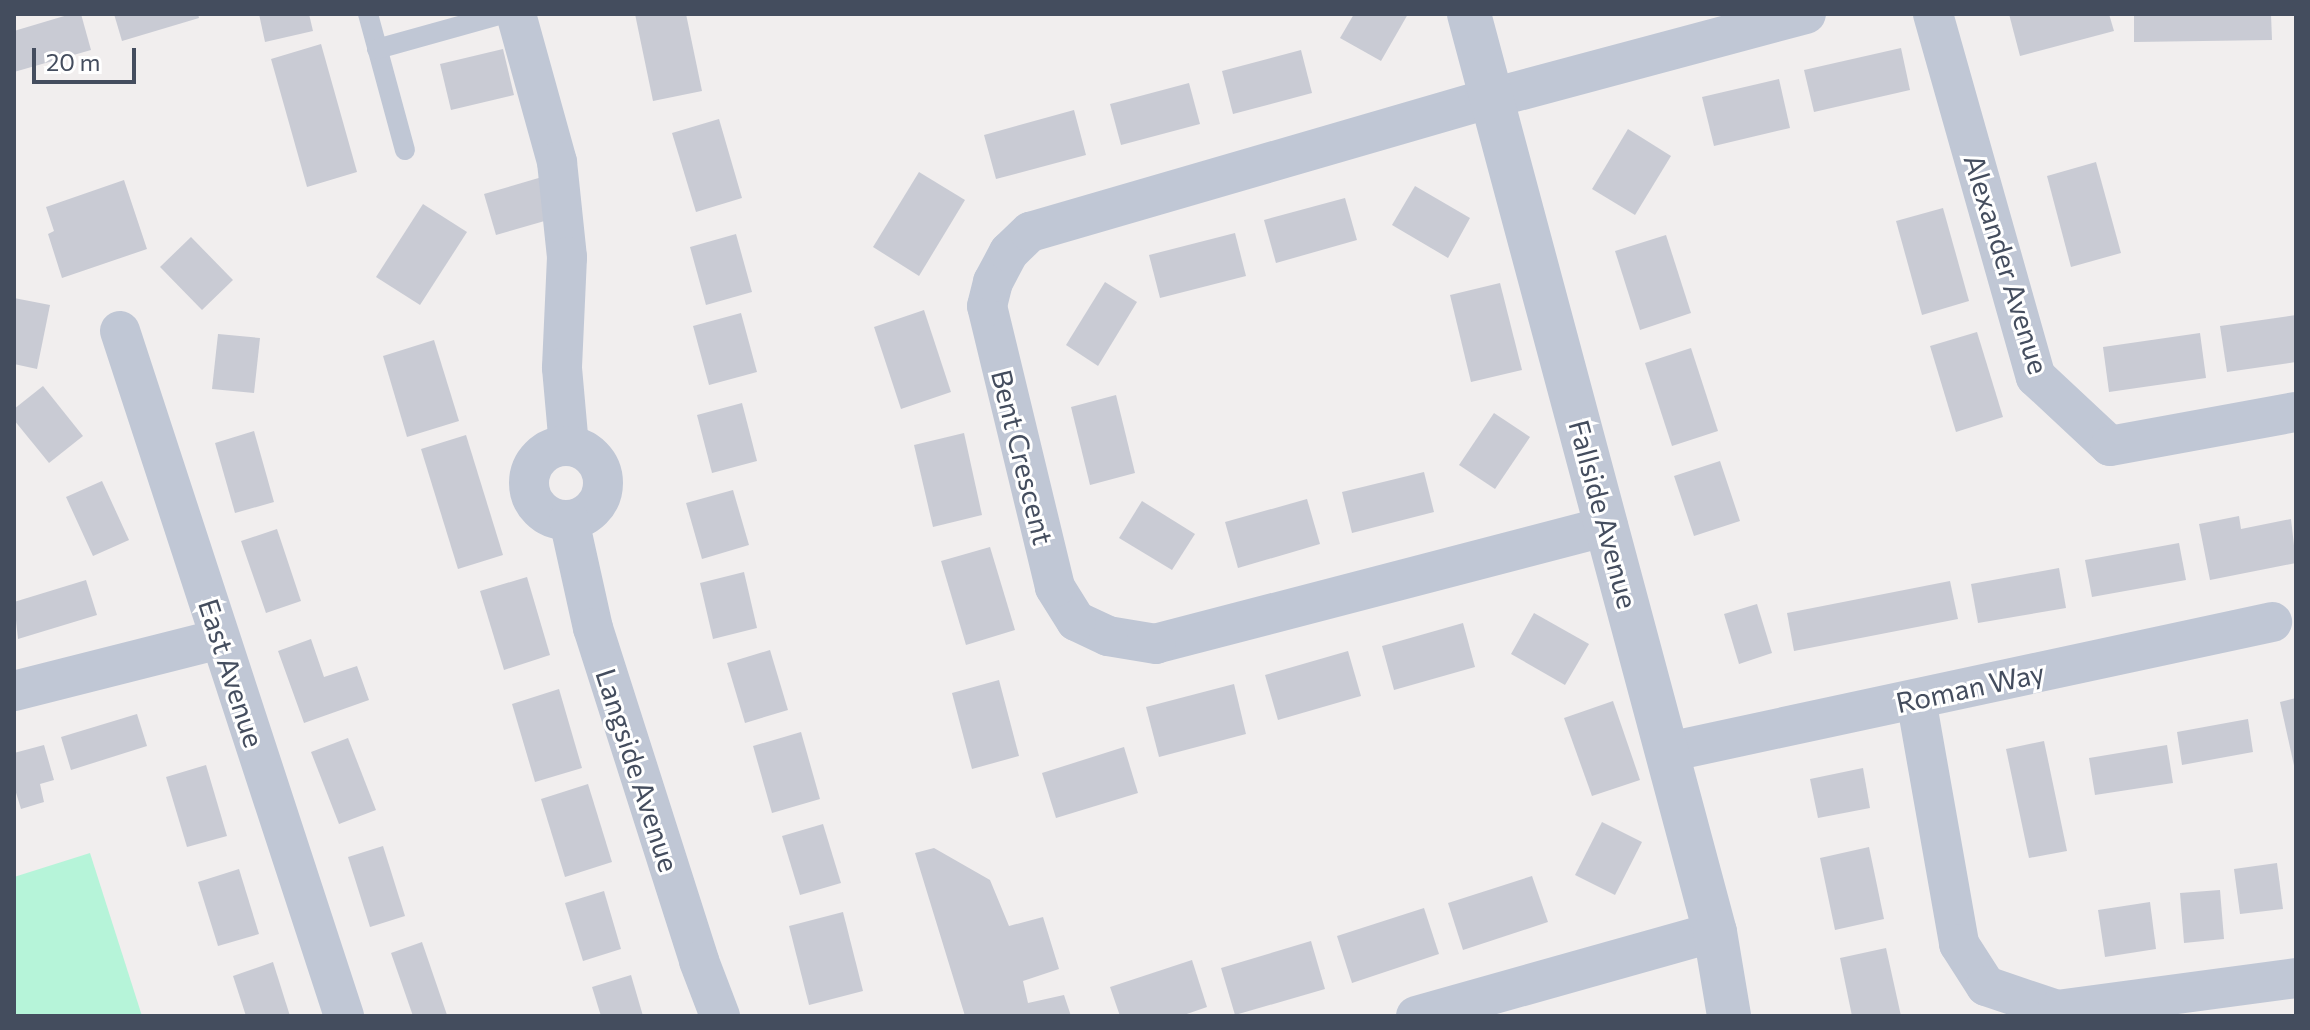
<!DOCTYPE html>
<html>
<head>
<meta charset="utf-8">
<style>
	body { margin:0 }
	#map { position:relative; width:2310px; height:1030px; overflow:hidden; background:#f1eeee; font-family:Commissioner,sans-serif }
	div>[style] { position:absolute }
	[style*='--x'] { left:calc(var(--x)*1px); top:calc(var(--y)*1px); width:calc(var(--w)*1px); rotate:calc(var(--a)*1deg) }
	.green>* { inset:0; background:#b6f4d9 }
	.building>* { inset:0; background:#c9cbd4 }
	.service>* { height:20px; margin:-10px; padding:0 10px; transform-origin:10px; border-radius:10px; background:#c0c7d5 }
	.minor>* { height:40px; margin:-20px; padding:0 20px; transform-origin:20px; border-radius:20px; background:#c0c7d5 }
	.minor>.ring { margin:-20px; padding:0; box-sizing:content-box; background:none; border:40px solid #c0c7d5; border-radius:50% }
	.tertiary>* { height:44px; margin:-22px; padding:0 22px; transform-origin:22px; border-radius:22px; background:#c0c7d5 }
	span { translate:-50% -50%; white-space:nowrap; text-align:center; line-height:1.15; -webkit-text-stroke:6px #fff; paint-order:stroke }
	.street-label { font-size:28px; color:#444d5e }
	.frame { position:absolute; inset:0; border:16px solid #444d5e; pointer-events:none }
	.scale { position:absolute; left:32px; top:48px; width:104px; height:36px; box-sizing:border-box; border:4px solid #444d5e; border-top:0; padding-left:10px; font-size:24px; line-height:28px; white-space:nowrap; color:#444d5e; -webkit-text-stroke:6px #fff; paint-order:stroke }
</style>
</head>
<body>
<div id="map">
	<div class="green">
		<i style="clip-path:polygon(90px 853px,142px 1016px,14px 1016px,14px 877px)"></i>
	</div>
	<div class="building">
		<i style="clip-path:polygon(71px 14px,81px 14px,91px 50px,14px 72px,14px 31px)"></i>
		<i style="clip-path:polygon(114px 14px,198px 14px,199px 18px,122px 41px)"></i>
		<i style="clip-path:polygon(259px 14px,309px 14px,313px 31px,265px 42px)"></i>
		<i style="clip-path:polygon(635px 14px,686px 14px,702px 91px,653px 101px)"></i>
		<i style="clip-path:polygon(1354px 14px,1408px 14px,1381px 61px,1340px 38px)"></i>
		<i style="clip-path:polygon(2009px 14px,2109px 14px,2114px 31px,2020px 56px)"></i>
		<i style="clip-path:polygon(2134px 14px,2271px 14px,2272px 40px,2134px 42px)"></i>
		<i style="clip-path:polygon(321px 44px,357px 172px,307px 187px,271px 59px)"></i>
		<i style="clip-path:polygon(1901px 48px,1910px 90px,1814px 112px,1804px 70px)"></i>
		<i style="clip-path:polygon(503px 49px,514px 95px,451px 110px,440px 64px)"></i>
		<i style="clip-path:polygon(1301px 50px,1312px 93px,1233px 114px,1222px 71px)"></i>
		<i style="clip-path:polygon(1779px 79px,1790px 128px,1714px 146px,1702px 97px)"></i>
		<i style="clip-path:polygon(1189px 83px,1200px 124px,1121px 145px,1110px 104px)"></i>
		<i style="clip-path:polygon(1074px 110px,1086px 155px,996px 179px,984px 135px)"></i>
		<i style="clip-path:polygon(719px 119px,742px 198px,696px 212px,672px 133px)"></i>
		<i style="clip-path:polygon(1628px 129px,1671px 156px,1635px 215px,1592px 189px)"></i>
		<i style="clip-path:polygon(2096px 162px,2121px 253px,2071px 267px,2047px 176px)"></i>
		<i style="clip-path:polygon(919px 172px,965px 200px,919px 276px,873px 247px)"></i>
		<i style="clip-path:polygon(542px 177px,555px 218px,496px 235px,484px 194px)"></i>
		<i style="clip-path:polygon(124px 180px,147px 249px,62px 278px,48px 234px,54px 231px,46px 207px)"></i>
		<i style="clip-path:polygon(1415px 186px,1470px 218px,1448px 258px,1392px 225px)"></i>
		<i style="clip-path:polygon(1345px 198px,1357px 240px,1276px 263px,1264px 220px)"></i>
		<i style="clip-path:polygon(423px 204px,467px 232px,420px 305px,376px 277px)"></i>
		<i style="clip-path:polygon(1943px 208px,1969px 301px,1922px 315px,1896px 221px)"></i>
		<i style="clip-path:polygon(1235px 233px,1246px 276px,1160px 298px,1149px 255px)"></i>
		<i style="clip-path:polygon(736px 234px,752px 292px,706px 305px,690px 247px)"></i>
		<i style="clip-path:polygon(1666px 235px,1691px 313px,1640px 330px,1615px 251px)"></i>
		<i style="clip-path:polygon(191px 237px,233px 280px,202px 310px,160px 267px)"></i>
		<i style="clip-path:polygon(1105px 282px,1137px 302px,1098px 366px,1066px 345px)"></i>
		<i style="clip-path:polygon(1500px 283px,1522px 370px,1471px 382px,1450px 295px)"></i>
		<i style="clip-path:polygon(14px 298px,50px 305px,37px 369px,14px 364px)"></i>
		<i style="clip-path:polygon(924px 310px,951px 392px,901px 409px,874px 327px)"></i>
		<i style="clip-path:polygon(741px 313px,757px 372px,709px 385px,693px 326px)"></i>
		<i style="clip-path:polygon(2296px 315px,2296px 362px,2227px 372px,2220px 326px)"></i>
		<i style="clip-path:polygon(1977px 332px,2003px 417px,1956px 432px,1930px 346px)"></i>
		<i style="clip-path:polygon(2200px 333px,2206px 378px,2109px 392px,2103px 347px)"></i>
		<i style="clip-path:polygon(218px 334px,260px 338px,254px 393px,212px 389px)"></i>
		<i style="clip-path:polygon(434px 340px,459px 421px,407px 437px,383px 356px)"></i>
		<i style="clip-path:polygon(1691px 348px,1718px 431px,1672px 446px,1645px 363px)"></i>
		<i style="clip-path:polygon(43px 386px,83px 436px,49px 463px,14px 420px,14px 409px)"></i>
		<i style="clip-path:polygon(1116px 395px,1135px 473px,1090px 485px,1071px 407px)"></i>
		<i style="clip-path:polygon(742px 403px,757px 461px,712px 473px,697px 415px)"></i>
		<i style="clip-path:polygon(1494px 413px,1530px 437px,1495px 489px,1459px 465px)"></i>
		<i style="clip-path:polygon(254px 431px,274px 502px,235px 513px,215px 443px)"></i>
		<i style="clip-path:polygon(964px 433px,982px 515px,933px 527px,914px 445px)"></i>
		<i style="clip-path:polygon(466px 435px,503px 555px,458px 569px,421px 449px)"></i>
		<i style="clip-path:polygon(1720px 461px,1740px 521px,1694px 536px,1674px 476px)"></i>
		<i style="clip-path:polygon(1424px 472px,1434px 512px,1352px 533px,1342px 492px)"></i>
		<i style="clip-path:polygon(102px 481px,129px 540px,93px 556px,66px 497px)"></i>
		<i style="clip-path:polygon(733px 490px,749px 545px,702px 559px,686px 503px)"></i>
		<i style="clip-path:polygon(1307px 499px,1320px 544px,1238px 568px,1225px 522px)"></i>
		<i style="clip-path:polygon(1142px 501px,1195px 534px,1172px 570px,1119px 538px)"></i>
		<i style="clip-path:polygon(2239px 516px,2241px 529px,2291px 519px,2296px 563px,2210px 580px,2199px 524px)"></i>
		<i style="clip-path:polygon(277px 529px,301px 601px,266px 613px,241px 541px)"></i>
		<i style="clip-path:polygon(2179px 543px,2186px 580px,2092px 597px,2085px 560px)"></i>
		<i style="clip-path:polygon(990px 547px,1015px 630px,966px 645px,941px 561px)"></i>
		<i style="clip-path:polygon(2059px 568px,2066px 608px,1978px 623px,1971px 584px)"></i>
		<i style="clip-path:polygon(744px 572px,757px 628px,713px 639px,700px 583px)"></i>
		<i style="clip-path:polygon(527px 577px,550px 655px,504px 670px,480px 591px)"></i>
		<i style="clip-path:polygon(86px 580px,97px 615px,18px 639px,14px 602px)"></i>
		<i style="clip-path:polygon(1950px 581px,1958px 619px,1794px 651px,1787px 613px)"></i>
		<i style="clip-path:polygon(1757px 604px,1772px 653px,1739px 664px,1724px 614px)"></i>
		<i style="clip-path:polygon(1534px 613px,1589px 644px,1565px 685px,1511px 654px)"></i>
		<i style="clip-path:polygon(1463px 623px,1475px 667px,1394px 690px,1382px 646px)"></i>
		<i style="clip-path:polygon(311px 639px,324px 677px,357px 666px,369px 700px,304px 723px,278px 651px)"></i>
		<i style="clip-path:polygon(770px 650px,788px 710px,745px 723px,727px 663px)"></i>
		<i style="clip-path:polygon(1348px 651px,1361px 696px,1278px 720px,1265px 675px)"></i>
		<i style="clip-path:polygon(999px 680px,1019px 756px,972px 769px,952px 693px)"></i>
		<i style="clip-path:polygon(1234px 684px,1246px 734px,1159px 757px,1146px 707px)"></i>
		<i style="clip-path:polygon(559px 689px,582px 768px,535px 782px,512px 704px)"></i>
		<i style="clip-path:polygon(2296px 698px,2296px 770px,2295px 770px,2280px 702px)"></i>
		<i style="clip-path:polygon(1613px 701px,1640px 780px,1592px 796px,1564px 718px)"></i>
		<i style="clip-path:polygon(137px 714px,147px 746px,71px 770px,61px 737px)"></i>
		<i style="clip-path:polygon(2248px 719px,2253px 752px,2182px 765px,2177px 732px)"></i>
		<i style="clip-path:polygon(801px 732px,820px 799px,772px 813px,753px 746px)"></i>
		<i style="clip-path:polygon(348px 738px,376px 810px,339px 824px,311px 752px)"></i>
		<i style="clip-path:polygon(2044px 741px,2067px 851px,2029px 858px,2006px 749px)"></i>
		<i style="clip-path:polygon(44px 745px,54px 780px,40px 784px,44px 802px,21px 809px,14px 786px,14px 753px)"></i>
		<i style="clip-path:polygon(2167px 745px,2173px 783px,2095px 795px,2089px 758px)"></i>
		<i style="clip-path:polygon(1124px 747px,1138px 793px,1056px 818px,1042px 773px)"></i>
		<i style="clip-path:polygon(206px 765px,227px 836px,187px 847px,166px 777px)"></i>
		<i style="clip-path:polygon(1863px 768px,1870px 808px,1818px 818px,1810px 779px)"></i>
		<i style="clip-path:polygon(588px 784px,612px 862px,565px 877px,541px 799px)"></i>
		<i style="clip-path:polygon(1602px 822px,1642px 842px,1615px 895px,1575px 875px)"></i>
		<i style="clip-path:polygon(823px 824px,841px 883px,800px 895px,782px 836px)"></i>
		<i style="clip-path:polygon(383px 846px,405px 916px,370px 927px,348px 857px)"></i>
		<i style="clip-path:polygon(1869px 847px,1884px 919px,1835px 930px,1820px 858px)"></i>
		<i style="clip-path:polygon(934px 848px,990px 880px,1009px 926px,1043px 917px,1059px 969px,1023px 981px,1028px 1003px,1064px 995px,1071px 1016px,965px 1016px,915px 853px)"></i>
		<i style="clip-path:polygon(2277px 863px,2283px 909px,2240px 914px,2234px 869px)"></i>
		<i style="clip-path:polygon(239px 869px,259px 934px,218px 946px,198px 882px)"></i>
		<i style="clip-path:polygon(1532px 876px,1548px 922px,1463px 950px,1448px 903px)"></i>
		<i style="clip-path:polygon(2220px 890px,2224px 939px,2184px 943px,2180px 893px)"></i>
		<i style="clip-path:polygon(604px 891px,621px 949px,583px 961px,565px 903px)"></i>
		<i style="clip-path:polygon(2150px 902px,2156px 949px,2105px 957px,2098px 910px)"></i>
		<i style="clip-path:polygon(1424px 908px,1439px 954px,1352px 983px,1337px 936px)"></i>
		<i style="clip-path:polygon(843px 912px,863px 991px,809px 1005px,789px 926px)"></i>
		<i style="clip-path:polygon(1311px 941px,1325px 989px,1235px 1015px,1221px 968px)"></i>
		<i style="clip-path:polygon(422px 942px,447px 1015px,444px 1016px,413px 1016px,391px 953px)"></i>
		<i style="clip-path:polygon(1886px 948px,1901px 1016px,1852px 1016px,1840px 958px)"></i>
		<i style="clip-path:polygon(1192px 960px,1207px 1007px,1181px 1016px,1120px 1016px,1110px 987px)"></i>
		<i style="clip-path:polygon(273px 962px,290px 1016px,246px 1016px,233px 976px)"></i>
		<i style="clip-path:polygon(631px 975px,643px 1016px,601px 1016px,592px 987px)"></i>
	</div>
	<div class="service">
		<i style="--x:368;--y:14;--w:141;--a:74.8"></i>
		<i style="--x:377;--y:49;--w:130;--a:-15.6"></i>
	</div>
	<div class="minor">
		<i style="--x:516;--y:14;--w:154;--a:74.5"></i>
		<i style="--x:557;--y:162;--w:96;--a:84"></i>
		<i style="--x:567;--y:257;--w:111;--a:92.6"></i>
		<i style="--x:562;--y:368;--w:78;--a:84.9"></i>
		<i style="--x:1933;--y:14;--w:377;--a:74.2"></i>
		<i style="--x:2036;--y:377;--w:101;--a:43"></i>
		<i style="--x:2110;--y:446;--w:189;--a:-10.4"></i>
		<i style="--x:120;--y:331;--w:721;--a:71.89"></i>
		<i class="ring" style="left:529px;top:446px;width:34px;height:34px"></i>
		<i style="--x:569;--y:520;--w:111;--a:77.5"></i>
		<i style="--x:593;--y:628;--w:349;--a:72.3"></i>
		<i style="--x:699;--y:961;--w:59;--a:69.1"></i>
		<i style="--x:1608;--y:526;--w:467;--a:165.4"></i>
		<i style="--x:1156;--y:644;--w:49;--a:-170.5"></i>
		<i style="--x:1108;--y:636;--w:35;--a:-155"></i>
		<i style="--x:1076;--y:621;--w:40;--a:-122"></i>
		<i style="--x:1055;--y:587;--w:289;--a:-103.6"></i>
		<i style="--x:987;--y:306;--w:25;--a:-76"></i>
		<i style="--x:993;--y:282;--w:34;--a:-62"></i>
		<i style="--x:1009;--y:252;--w:29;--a:-44"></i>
		<i style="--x:1030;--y:232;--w:481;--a:-16.2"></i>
		<i style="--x:1492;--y:98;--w:325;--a:-15"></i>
		<i style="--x:14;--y:691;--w:212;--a:-14.2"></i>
		<i style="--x:1916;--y:699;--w:249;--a:80"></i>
		<i style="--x:1959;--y:944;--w:50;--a:57.3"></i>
		<i style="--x:1986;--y:986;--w:75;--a:18.7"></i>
		<i style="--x:2057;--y:1010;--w:241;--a:-7.6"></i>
		<i style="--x:1668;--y:752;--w:618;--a:-12.15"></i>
		<i style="--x:1416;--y:1016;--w:311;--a:-15.7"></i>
	</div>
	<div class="tertiary">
		<i style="--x:1469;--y:14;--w:950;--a:75"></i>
		<i style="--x:1715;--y:932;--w:85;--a:80.5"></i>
	</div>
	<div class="street-label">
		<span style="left:2007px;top:264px;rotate:73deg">Alexander Avenue</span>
		<span style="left:1023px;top:457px;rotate:76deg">Bent Crescent</span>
		<span style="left:1604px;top:514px;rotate:75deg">Fallside Avenue</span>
		<span style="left:232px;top:673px;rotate:72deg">East Avenue</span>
		<span style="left:1970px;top:687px;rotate:-12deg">Roman Way</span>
		<span style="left:638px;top:770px;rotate:72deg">Langside Avenue</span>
	</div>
	<div class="frame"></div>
	<div class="scale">20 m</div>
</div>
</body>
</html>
